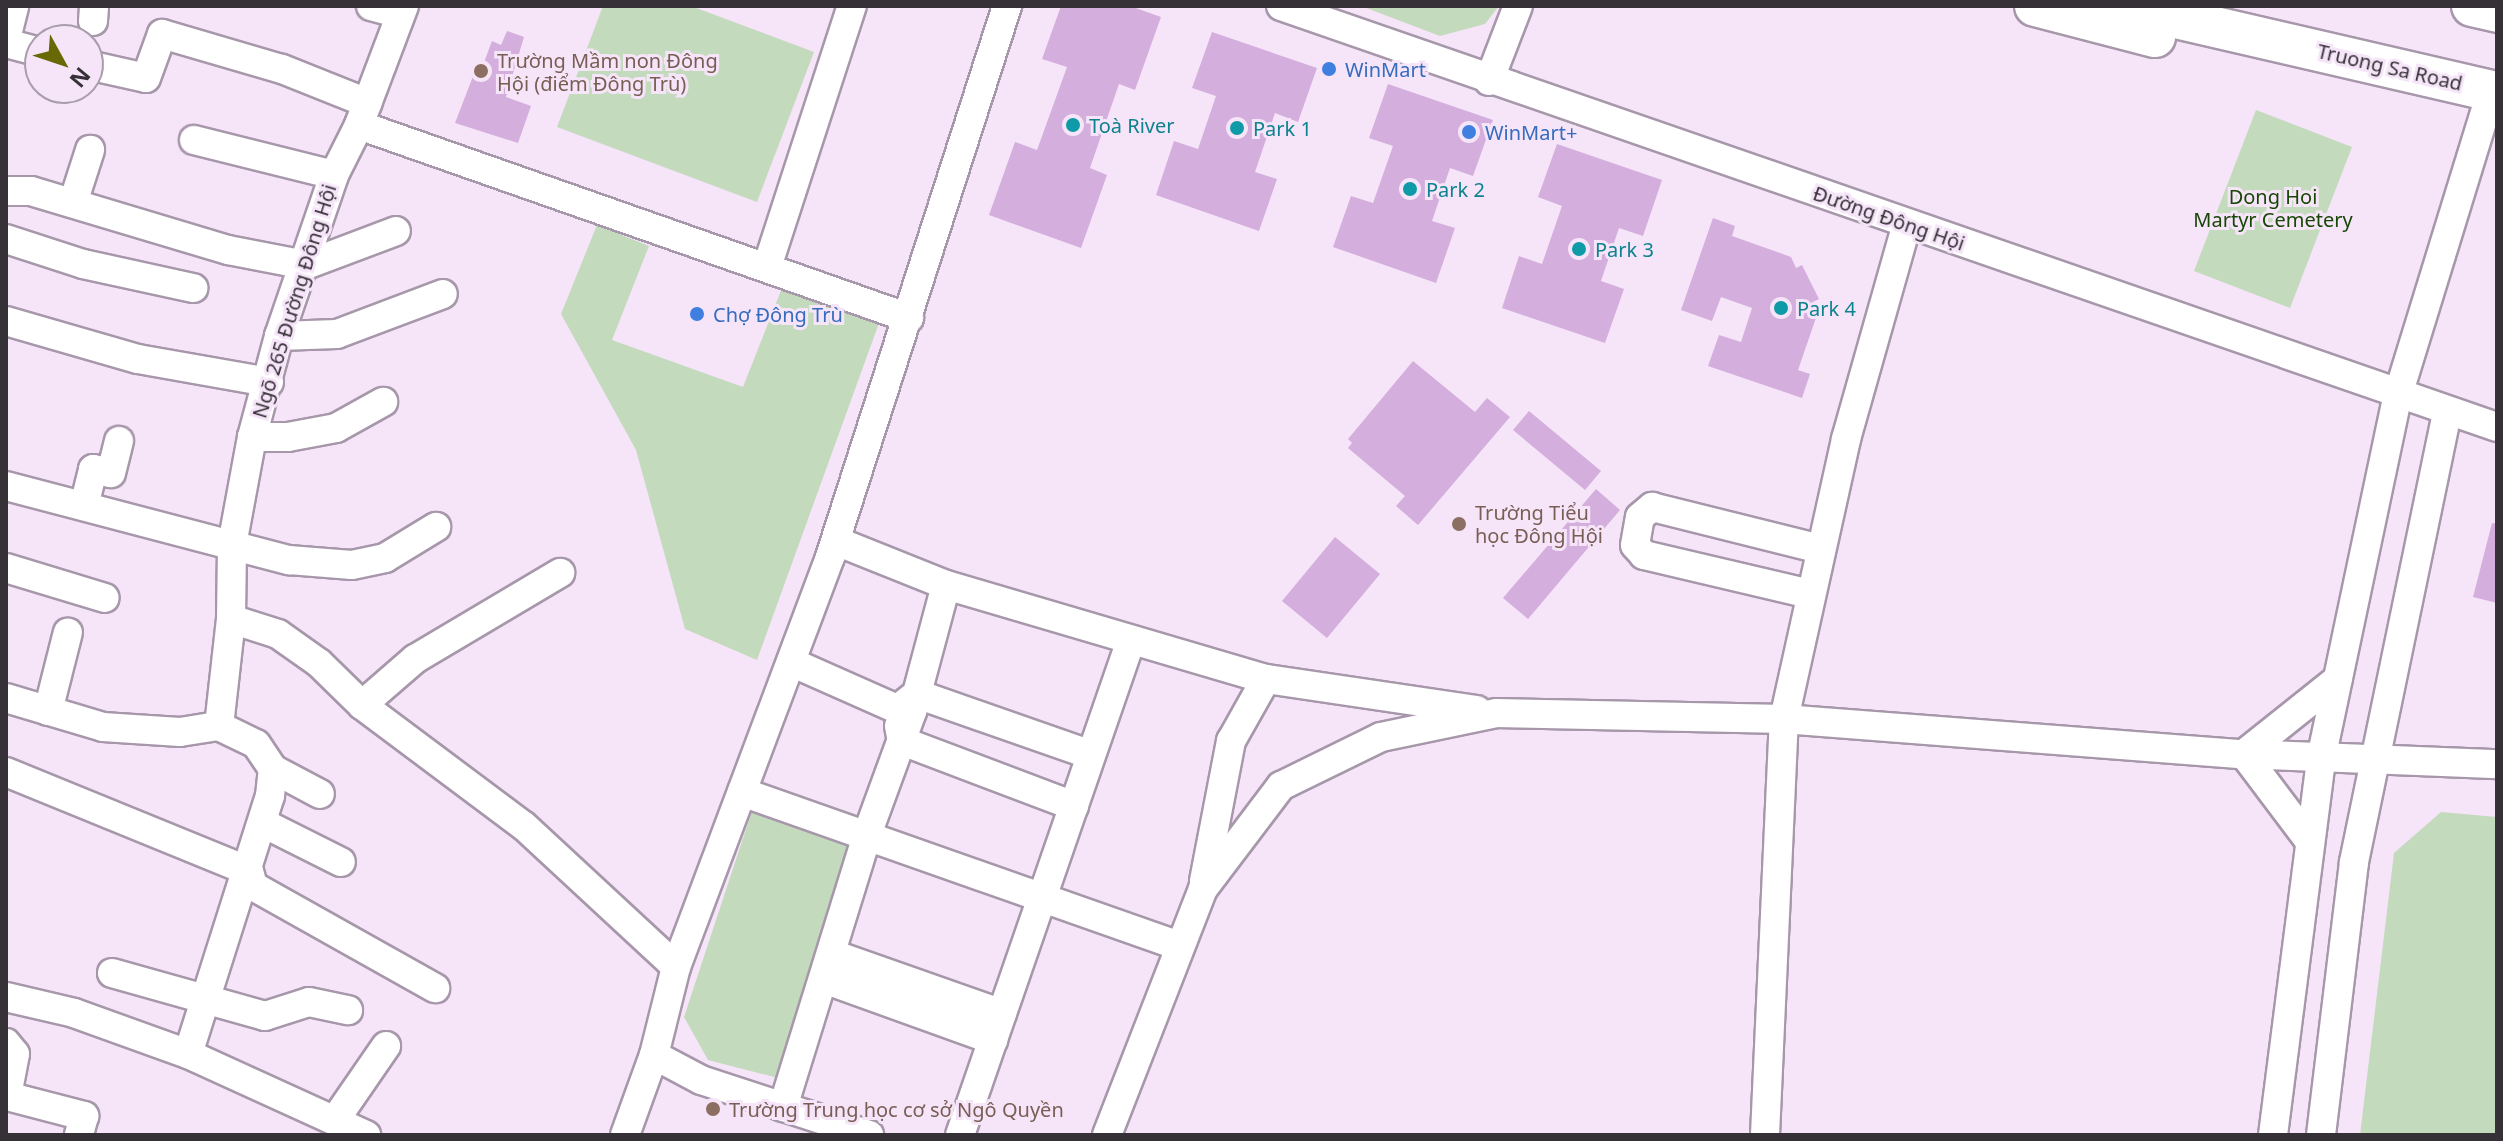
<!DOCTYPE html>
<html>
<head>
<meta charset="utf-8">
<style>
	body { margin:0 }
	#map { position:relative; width:2503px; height:1141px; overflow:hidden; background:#f6e5f9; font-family:"Noto Sans",sans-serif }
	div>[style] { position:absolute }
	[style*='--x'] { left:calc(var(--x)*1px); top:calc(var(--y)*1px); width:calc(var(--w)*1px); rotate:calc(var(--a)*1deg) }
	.green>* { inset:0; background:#c3dabd }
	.building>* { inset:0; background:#d4aedc }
	.roads { filter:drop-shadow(2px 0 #a797aa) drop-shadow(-2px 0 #a797aa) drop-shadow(0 2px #a797aa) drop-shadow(0 -2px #a797aa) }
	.minor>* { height:28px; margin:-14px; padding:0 14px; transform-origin:14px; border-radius:14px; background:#fff }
	.highway>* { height:40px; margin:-20px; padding:0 20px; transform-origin:20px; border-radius:20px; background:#fff }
	.dots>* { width:22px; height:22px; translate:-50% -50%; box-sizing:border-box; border:4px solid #f6e5f9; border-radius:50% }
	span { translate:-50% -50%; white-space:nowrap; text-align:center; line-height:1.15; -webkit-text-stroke:6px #f6e5f9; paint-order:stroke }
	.education-label { font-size:20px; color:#785e54 }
	.left { translate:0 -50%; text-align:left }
	.street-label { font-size:20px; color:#363037 }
	.shop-label { font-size:20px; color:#366cbe }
	.culture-label { font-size:20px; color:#0d838f }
	.park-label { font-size:20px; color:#164704 }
	.frame { position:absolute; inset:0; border:8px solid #363037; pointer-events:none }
	.north { position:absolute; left:24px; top:24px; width:80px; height:80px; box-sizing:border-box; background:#f6e5f9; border:2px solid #a99dab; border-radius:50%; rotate:130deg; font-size:22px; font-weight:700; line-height:32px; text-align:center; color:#363037 }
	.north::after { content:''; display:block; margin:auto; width:28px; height:36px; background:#686905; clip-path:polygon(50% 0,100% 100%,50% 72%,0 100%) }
</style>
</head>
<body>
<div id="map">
	<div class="green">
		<i style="clip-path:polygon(603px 6px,691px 6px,814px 52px,757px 202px,557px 127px)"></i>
		<i style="clip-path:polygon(1361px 6px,1499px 6px,1485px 24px,1440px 36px)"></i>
		<i style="clip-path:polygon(2256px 110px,2352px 147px,2290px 308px,2194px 271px)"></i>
		<i style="clip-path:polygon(597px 225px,649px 246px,612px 340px,743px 387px,782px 288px,879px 323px,757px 660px,685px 629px,636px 450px,561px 314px)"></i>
		<i style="clip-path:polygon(754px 805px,854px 839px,782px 1079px,708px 1060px,684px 1017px)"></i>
		<i style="clip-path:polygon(2441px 812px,2497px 817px,2497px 1135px,2360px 1135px,2394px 853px)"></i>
	</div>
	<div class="building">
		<i style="clip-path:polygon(1061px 6px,1130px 6px,1161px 17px,1135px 90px,1119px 84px,1090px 168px,1107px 175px,1081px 248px,989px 215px,1015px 142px,1037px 150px,1067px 67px,1042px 59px)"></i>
		<i style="clip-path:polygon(507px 31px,524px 37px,506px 97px,531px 106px,518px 143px,455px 123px,475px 71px,480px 73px,492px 41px,501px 45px)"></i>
		<i style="clip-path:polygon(1212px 32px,1317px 68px,1298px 122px,1275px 113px,1255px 172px,1277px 179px,1259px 231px,1156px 195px,1174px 141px,1198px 149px,1216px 96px,1192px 88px)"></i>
		<i style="clip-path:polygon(1388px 84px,1493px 120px,1473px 176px,1450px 168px,1432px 221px,1455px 228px,1436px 283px,1333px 247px,1351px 196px,1373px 203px,1393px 146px,1369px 138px)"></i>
		<i style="clip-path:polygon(1557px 144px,1662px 180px,1643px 236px,1619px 228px,1601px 281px,1624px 289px,1605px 343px,1502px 308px,1519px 256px,1542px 264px,1562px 206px,1538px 197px)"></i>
		<i style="clip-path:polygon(1713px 218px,1735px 226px,1732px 236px,1791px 257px,1796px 268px,1802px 265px,1819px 299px,1813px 302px,1818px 312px,1798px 370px,1810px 374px,1802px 398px,1708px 366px,1719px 335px,1741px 342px,1752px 308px,1721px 297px,1712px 321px,1681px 310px)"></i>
		<i style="clip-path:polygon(1413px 361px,1475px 412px,1487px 398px,1510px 417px,1418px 525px,1396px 506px,1405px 496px,1348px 448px,1352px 443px,1348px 439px)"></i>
		<i style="clip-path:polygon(1529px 411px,1601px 471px,1585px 490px,1513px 430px)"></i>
		<i style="clip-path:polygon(1596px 489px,1620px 510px,1528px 619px,1503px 598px)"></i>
		<i style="clip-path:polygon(2492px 523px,2497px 524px,2497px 603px,2473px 597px)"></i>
		<i style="clip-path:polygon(1335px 537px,1380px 574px,1327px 638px,1282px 601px)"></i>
	</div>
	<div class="roads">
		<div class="minor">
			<i style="--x:371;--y:6;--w:30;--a:15"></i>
			<i style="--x:1281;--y:6;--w:1287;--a:19.1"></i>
			<i style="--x:93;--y:21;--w:15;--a:-86"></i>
			<i style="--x:6;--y:39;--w:34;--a:-76"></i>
			<i style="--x:6;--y:43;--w:35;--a:15"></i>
			<i style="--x:88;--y:65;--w:59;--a:12.6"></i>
			<i style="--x:146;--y:78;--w:47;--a:-70"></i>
			<i style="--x:162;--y:34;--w:125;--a:16.3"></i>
			<i style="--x:282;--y:69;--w:92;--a:21.8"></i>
			<i style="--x:1489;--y:81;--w:80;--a:-68.9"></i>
			<i style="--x:359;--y:125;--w:583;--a:19.34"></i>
			<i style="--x:194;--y:140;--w:144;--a:14"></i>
			<i style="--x:6;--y:191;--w:25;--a:0"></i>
			<i style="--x:31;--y:191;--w:206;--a:16.7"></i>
			<i style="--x:228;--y:250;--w:79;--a:10.9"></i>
			<i style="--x:306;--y:265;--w:96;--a:-20.7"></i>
			<i style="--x:73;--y:203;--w:56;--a:-72.2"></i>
			<i style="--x:6;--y:239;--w:81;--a:18"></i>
			<i style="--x:83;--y:264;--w:113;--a:12.3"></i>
			<i style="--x:767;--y:267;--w:274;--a:-72"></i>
			<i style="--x:6;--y:321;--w:137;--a:16.1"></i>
			<i style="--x:138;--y:359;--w:133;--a:10"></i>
			<i style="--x:279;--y:336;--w:58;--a:-2"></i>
			<i style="--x:337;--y:334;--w:113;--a:-20.7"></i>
			<i style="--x:252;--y:437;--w:36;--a:0"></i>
			<i style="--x:288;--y:437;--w:49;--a:-10.6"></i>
			<i style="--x:336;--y:428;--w:54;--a:-29"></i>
			<i style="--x:6;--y:486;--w:293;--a:14.7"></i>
			<i style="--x:289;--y:560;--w:63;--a:4.5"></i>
			<i style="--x:352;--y:565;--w:34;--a:-12"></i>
			<i style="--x:385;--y:558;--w:60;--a:-31.3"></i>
			<i style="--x:84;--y:506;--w:38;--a:-76"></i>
			<i style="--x:93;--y:469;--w:18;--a:13"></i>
			<i style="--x:111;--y:473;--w:33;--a:-76"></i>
			<i style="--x:836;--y:541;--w:118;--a:21.8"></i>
			<i style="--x:946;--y:585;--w:334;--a:16.4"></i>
			<i style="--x:6;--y:568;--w:103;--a:16.9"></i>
			<i style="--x:1810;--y:594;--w:171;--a:-166.8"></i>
			<i style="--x:1644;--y:555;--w:13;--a:-132"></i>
			<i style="--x:1635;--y:545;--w:28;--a:-80"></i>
			<i style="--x:1640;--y:517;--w:16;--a:-40"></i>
			<i style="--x:1652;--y:507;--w:174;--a:14"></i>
			<i style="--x:231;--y:619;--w:49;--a:17.7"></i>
			<i style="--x:278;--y:634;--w:50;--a:35.3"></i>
			<i style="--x:319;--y:663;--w:60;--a:44.3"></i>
			<i style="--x:362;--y:705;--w:202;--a:36.8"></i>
			<i style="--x:524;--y:826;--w:207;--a:42.8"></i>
			<i style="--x:791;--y:662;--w:116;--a:23.9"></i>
			<i style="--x:6;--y:698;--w:101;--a:16.6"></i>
			<i style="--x:103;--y:727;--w:77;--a:3.7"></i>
			<i style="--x:180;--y:732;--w:39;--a:-9"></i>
			<i style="--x:219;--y:726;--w:108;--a:-83.6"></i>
			<i style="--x:231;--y:619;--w:74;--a:-89.2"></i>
			<i style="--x:232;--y:545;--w:110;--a:-79.5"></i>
			<i style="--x:252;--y:437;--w:105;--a:-75"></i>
			<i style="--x:279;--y:336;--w:170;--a:-71.1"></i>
			<i style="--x:334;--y:175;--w:56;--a:-63.4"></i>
			<i style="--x:359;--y:125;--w:127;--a:-69.3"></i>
			<i style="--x:904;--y:704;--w:16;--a:-38"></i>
			<i style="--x:917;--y:694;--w:184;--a:19.3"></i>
			<i style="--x:362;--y:705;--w:70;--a:-41"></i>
			<i style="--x:415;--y:659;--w:169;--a:-30.7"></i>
			<i style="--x:48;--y:711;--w:81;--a:-75.8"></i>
			<i style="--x:899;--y:726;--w:15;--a:79"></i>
			<i style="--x:902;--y:741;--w:184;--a:20.7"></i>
			<i style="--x:273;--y:769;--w:53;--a:28"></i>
			<i style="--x:6;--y:772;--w:262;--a:22.2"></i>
			<i style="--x:249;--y:871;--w:16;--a:75"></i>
			<i style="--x:253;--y:886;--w:209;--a:29.3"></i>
			<i style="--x:742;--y:792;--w:463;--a:19.4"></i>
			<i style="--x:263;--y:823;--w:87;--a:26.6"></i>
			<i style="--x:2308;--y:839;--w:106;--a:-127"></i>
			<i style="--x:2244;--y:754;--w:120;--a:-38.6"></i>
			<i style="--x:1204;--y:881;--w:143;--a:-79.1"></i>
			<i style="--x:1231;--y:741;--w:71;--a:-60.6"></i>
			<i style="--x:1266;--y:679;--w:213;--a:8.4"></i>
			<i style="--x:832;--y:954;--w:180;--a:19.4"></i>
			<i style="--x:112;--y:973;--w:159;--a:15.7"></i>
			<i style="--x:265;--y:1016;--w:46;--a:-17.7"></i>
			<i style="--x:309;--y:1002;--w:40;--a:12"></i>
			<i style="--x:824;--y:979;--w:180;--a:19.8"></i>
			<i style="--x:6;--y:997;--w:70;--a:13.2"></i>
			<i style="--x:74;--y:1013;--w:121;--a:19.8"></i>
			<i style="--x:188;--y:1054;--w:196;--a:24.5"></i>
			<i style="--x:6;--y:1043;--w:14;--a:51"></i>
			<i style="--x:15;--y:1054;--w:43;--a:100.8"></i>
			<i style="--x:7;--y:1096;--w:80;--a:14.6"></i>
			<i style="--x:84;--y:1116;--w:20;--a:105"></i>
			<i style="--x:188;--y:1054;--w:271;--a:-72.4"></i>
			<i style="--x:270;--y:796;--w:27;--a:-84"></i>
			<i style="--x:273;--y:769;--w:30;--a:-124"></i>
			<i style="--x:256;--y:744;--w:41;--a:-154.1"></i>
			<i style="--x:654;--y:1055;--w:53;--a:28"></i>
			<i style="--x:701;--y:1080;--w:177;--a:18.1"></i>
			<i style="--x:783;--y:1107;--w:288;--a:-72.8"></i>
			<i style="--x:868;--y:832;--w:128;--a:-69.9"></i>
			<i style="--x:912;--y:712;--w:131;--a:-75"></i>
			<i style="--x:335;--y:1120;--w:90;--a:-55.4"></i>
			<i style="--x:625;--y:1135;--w:85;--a:-70.1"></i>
			<i style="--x:654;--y:1055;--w:91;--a:-76"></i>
			<i style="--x:676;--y:967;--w:438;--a:-69.4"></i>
			<i style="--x:830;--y:557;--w:579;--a:-72.19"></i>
			<i style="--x:960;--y:1135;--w:524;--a:-70.94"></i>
			<i style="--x:1107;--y:1135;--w:264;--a:-68.7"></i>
			<i style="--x:1203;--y:889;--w:129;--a:-52.9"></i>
			<i style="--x:1281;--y:786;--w:111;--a:-26.1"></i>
			<i style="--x:1381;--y:737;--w:118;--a:-11.7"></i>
			<i style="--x:1497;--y:713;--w:287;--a:1.2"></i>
			<i style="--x:1784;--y:719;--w:461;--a:4.4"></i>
			<i style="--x:2244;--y:754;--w:253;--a:2.3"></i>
			<i style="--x:1765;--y:1135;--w:416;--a:-87.4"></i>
			<i style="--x:1784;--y:719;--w:287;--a:-77.5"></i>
			<i style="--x:1846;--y:439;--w:223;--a:-74.2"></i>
			<i style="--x:2273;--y:1135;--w:379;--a:-82.7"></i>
			<i style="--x:2321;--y:759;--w:372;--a:-78.1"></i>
			<i style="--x:2398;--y:395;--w:319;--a:-72.9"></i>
			<i style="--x:2321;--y:1135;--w:275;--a:-83.1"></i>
			<i style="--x:2354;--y:862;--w:460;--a:-78.3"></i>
		</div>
		<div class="highway">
			<i style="--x:2035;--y:6;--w:124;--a:14.5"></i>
			<i style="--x:2124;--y:6;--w:383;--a:13"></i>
			<i style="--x:2472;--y:6;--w:26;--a:13"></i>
		</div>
	</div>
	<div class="dots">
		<i style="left:1329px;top:69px;background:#3f7fe0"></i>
		<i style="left:481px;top:71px;background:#8d6e63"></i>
		<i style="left:1073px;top:125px;background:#0f9aa8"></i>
		<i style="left:1237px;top:128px;background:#0f9aa8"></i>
		<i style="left:1469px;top:132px;background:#3f7fe0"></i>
		<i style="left:1410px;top:189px;background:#0f9aa8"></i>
		<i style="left:1579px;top:249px;background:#0f9aa8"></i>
		<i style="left:1781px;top:308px;background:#0f9aa8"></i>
		<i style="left:697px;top:314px;background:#3f7fe0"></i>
		<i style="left:1459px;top:524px;background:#8d6e63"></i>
		<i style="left:713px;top:1109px;background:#8d6e63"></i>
	</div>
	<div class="education-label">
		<span class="left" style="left:497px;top:72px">Trường Mầm non Đông<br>Hội (điểm Đông Trù)</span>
		<span class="left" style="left:1475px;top:524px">Trường Tiểu<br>học Đông Hội</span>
		<span class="left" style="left:729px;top:1109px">Trường Trung học cơ sở Ngô Quyền</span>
	</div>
	<div class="street-label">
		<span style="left:2390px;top:67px;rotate:13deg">Truong Sa Road</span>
		<span style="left:1889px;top:218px;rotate:19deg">Đường Đông Hội</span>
		<span style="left:294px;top:301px;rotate:-73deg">Ngõ 265 Đường Đông Hội</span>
	</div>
	<div class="shop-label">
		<span class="left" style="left:1345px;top:69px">WinMart</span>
		<span class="left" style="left:1485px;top:132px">WinMart+</span>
		<span class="left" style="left:713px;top:314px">Chợ Đông Trù</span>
	</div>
	<div class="culture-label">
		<span class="left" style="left:1089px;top:125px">Toà River</span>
		<span class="left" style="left:1253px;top:128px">Park 1</span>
		<span class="left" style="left:1426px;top:189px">Park 2</span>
		<span class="left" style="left:1595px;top:249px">Park 3</span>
		<span class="left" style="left:1797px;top:308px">Park 4</span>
	</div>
	<div class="park-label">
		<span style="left:2273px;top:208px">Dong Hoi<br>Martyr Cemetery</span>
	</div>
	<div class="frame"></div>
	<div class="north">N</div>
</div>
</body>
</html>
